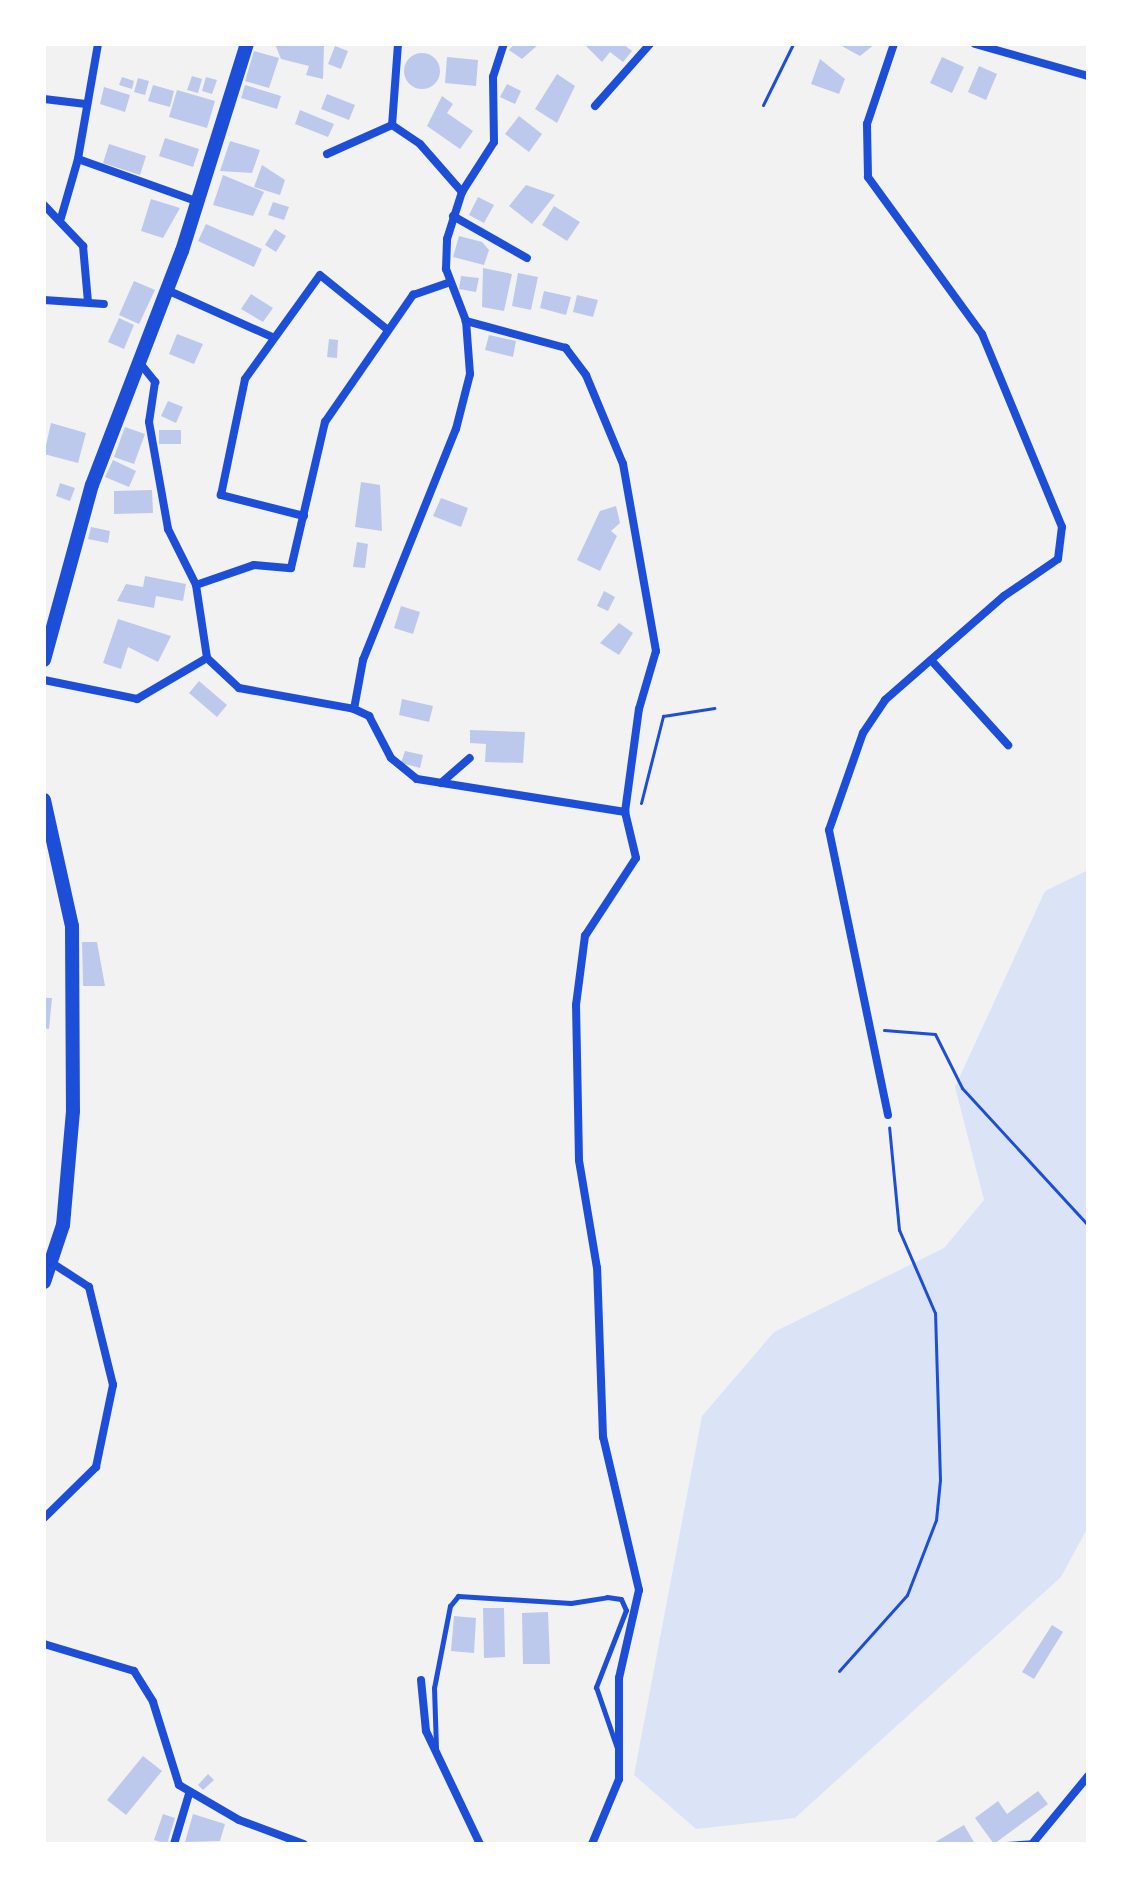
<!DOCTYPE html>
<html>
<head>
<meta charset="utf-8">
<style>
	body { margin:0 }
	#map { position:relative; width:1132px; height:1888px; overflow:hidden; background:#f2f2f2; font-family:"PT Sans",sans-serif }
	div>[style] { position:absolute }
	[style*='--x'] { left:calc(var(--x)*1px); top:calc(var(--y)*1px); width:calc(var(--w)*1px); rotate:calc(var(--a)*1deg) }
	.green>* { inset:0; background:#dbe4f7 }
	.building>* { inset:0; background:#bdc9ec }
	.round { border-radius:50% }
	.path>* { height:3px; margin:-1.5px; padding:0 1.5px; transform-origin:1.5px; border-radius:1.5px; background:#1d4ed8 }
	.service>* { height:5px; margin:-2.5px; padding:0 2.5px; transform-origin:2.5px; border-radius:2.5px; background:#1d4ed8 }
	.minor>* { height:8px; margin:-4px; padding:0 4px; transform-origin:4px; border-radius:4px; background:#1d4ed8 }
	.secondary>* { height:14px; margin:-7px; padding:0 7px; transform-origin:7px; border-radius:7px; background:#1d4ed8 }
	span { translate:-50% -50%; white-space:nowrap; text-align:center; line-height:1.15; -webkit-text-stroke:7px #fff; paint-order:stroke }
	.frame { position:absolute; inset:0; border:46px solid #fff; pointer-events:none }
</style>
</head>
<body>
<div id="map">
	<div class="green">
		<i style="clip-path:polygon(1088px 870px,1088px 1527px,1061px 1577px,795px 1818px,696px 1829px,634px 1775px,702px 1416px,774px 1332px,944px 1248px,984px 1200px,955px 1087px,1045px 891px)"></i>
	</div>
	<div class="building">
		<i style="clip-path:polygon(275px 44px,324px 45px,323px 79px,306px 75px,309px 66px,281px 59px)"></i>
		<i style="clip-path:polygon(514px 44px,539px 44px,522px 59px,509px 50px)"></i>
		<i style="clip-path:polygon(584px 44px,623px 44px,632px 51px,623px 62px,610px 52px,602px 62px)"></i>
		<i style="clip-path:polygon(838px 44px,875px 44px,860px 56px)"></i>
		<i style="clip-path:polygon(335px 46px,348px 51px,341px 69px,328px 64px)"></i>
		<i style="clip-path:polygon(254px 51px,279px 58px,269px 88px,245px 81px)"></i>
		<i class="round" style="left:404px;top:53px;width:36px;height:36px"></i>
		<i style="clip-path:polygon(447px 57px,478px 60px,476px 86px,445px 83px)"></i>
		<i style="clip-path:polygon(942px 57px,964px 67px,952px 93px,930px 83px)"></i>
		<i style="clip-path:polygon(820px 59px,845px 79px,839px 94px,811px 84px)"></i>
		<i style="clip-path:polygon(979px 66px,997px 74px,986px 100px,968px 92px)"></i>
		<i style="clip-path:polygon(557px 74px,575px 86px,557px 123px,535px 109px)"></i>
		<i style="clip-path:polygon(192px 76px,202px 79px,198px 93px,187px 90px)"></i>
		<i style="clip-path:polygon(122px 77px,134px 81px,132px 89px,119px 85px)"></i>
		<i style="clip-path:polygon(206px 77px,217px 80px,212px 94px,202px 91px)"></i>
		<i style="clip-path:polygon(138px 78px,149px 81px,145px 95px,134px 92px)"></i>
		<i style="clip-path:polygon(507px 84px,521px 91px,515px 104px,500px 97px)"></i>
		<i style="clip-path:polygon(153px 85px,174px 91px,170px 107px,148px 101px)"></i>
		<i style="clip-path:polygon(245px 85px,281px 96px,277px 109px,241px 98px)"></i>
		<i style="clip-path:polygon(104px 87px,130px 95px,125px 112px,100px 104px)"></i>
		<i style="clip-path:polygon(177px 90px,215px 101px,207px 128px,169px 117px)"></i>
		<i style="clip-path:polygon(327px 94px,355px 105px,349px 120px,321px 109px)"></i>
		<i style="clip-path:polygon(442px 96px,453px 104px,447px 113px,473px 131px,460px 149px,427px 126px)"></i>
		<i style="clip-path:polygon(300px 110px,334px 124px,328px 137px,295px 124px)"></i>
		<i style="clip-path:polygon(519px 116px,542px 134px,529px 152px,505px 134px)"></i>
		<i style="clip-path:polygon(165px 138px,199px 149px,193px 167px,159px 156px)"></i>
		<i style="clip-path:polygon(230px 141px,260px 150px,252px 173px,220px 171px)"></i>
		<i style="clip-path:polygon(109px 144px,146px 156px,140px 175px,103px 163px)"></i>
		<i style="clip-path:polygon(262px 165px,285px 180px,280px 195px,254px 187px)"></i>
		<i style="clip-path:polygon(223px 175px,264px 192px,253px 216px,213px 205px)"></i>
		<i style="clip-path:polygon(526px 185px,555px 195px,532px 224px,509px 206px)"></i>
		<i style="clip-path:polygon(478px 197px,494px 205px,484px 223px,469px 215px)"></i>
		<i style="clip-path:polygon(151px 199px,180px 208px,163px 238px,141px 231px)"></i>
		<i style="clip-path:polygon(273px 202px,289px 207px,284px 220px,268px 215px)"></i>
		<i style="clip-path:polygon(554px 206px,580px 222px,567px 241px,542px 225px)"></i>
		<i style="clip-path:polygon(206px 224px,262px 249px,254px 267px,198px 241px)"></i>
		<i style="clip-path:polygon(275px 229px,286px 236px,276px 252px,265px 245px)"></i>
		<i style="clip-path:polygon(459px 236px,482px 242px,489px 250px,484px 265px,453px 257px)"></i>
		<i style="clip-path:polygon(483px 268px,512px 274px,504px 311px,482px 307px)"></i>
		<i style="clip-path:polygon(518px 273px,538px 277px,531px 310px,512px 306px)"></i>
		<i style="clip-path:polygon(461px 276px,479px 278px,476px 292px,459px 289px)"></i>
		<i style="clip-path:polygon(134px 281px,155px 290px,139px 324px,119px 315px)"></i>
		<i style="clip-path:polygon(544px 291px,571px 297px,566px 315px,540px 308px)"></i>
		<i style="clip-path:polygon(251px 294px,273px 308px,263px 322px,241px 309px)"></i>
		<i style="clip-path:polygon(577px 295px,598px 300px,593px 317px,573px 312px)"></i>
		<i style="clip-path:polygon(119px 318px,134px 325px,124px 349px,108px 342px)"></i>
		<i style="clip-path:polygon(177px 334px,203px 344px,194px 364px,169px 354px)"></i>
		<i style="clip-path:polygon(489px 335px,516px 341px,513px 357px,485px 350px)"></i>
		<i style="clip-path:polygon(329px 339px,338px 340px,337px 358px,327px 357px)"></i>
		<i style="clip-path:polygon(168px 401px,183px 407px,176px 423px,161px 416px)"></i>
		<i style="clip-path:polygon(51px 423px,86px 433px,78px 463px,44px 454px)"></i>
		<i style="clip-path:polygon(125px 427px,145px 434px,134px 464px,114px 457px)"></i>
		<i style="clip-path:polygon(159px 430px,181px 430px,181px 444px,159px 444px)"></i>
		<i style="clip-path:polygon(113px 460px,136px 471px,129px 487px,105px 477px)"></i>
		<i style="clip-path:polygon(361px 482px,380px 485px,382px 531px,355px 527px)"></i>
		<i style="clip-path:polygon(60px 483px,75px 488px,70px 501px,56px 496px)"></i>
		<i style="clip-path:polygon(152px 490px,153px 513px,114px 514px,114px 491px)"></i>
		<i style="clip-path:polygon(441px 498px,468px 508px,461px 527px,433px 516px)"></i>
		<i style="clip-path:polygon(616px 506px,620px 523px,611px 531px,617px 536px,600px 571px,577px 560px,600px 511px)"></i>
		<i style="clip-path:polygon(91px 527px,110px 531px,108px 543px,88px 539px)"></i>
		<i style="clip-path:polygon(357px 542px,368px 544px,365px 568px,353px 567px)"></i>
		<i style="clip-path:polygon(145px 576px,186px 584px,183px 601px,156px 596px,154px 608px,117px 601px,126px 584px,143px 587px)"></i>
		<i style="clip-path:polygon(604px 591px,615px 597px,608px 611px,597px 606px)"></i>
		<i style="clip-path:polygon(401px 606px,420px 612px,413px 634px,394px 628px)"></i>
		<i style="clip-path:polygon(118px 619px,171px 636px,158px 662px,128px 647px,121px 669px,103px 663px)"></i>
		<i style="clip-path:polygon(619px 623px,633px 633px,619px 655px,600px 643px)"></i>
		<i style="clip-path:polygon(199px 681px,227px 705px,217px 717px,189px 693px)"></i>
		<i style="clip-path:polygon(402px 699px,433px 706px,429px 722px,399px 715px)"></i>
		<i style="clip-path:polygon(470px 730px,525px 732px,523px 763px,485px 762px,486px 744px,470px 743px)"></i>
		<i style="clip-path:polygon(405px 751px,423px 755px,420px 768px,401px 763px)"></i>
		<i style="clip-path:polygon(82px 942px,97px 942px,105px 986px,83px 986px)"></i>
		<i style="clip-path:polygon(44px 998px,52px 998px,49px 1029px,44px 1028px)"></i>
		<i style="clip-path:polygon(483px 1608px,504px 1608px,505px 1657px,484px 1658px)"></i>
		<i style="clip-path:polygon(548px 1612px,550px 1664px,523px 1664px,522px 1613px)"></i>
		<i style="clip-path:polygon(454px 1616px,476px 1618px,474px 1653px,451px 1651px)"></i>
		<i style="clip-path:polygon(1052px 1625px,1063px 1632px,1034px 1679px,1022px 1672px)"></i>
		<i style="clip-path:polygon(143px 1756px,162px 1771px,126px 1815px,107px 1800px)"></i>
		<i style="clip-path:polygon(208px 1774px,214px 1780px,203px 1790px,198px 1785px)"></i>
		<i style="clip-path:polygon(1038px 1791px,1048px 1804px,994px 1844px,975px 1818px,998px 1801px,1007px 1814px)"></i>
		<i style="clip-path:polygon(163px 1814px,175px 1818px,167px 1844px,154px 1840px)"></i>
		<i style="clip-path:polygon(193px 1814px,225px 1824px,220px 1841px,185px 1842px)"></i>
		<i style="clip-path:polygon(964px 1825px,975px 1844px,932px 1844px)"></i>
	</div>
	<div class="path">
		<i style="--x:763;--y:105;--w:68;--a:-63.8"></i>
		<i style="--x:641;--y:803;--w:90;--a:-75.8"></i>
		<i style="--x:663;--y:716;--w:52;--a:-8.9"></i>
		<i style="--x:884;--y:1030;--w:51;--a:4.5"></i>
		<i style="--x:935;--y:1034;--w:60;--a:63.4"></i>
		<i style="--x:962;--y:1088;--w:186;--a:47.4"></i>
		<i style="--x:839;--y:1671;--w:102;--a:-48.2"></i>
		<i style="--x:907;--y:1595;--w:80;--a:-68.9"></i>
		<i style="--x:936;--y:1520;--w:40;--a:-84.3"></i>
		<i style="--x:940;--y:1480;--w:167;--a:-91.7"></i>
		<i style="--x:935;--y:1313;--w:90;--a:-113.4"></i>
		<i style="--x:899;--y:1230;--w:103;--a:-95.5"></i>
	</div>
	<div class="service">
		<i style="--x:436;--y:1748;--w:60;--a:-91.9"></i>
		<i style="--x:434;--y:1688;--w:84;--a:-79"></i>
		<i style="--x:450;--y:1606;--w:13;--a:-51"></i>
		<i style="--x:458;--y:1596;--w:113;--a:3.5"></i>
		<i style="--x:571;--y:1603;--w:36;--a:-9"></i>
		<i style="--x:607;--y:1597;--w:14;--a:8"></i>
		<i style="--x:621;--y:1599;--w:12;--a:66"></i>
		<i style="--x:626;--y:1610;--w:83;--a:111.3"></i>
		<i style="--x:596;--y:1687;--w:65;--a:71"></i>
		<i style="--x:1006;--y:1844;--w:26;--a:-4"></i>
	</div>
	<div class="minor">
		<i style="--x:98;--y:44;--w:117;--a:99.9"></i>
		<i style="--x:78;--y:159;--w:128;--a:19.6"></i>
		<i style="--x:398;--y:44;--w:81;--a:94.2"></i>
		<i style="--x:392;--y:125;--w:34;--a:34"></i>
		<i style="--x:420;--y:144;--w:64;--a:48.8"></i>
		<i style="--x:975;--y:44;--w:117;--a:15.8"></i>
		<i style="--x:44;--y:99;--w:42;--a:6.8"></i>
		<i style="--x:595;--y:106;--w:83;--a:-48.4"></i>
		<i style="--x:327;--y:154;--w:71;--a:-24"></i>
		<i style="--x:44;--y:205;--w:57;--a:46.4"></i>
		<i style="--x:83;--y:246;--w:56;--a:84.9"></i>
		<i style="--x:453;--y:216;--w:85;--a:29.6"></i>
		<i style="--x:61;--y:218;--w:61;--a:-73.9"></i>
		<i style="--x:167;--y:290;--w:115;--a:24.1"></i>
		<i style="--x:44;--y:300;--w:60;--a:3.8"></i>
		<i style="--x:139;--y:362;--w:26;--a:51"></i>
		<i style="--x:155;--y:382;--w:40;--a:98.5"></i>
		<i style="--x:149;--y:422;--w:109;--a:79.9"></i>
		<i style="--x:168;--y:529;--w:63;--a:63.4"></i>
		<i style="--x:196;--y:585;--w:74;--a:81.4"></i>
		<i style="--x:304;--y:516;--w:86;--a:-165.8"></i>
		<i style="--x:221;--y:495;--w:118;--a:-78.3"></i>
		<i style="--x:245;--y:379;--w:128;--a:-54.2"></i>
		<i style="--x:320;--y:275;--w:87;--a:39"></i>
		<i style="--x:196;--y:585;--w:61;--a:-19"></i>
		<i style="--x:254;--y:565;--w:37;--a:5"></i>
		<i style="--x:291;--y:568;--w:150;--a:-76.9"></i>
		<i style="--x:325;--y:422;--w:155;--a:-55.3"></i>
		<i style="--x:413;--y:295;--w:39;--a:-19"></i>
		<i style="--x:931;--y:660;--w:115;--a:47.8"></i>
		<i style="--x:44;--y:680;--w:95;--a:11.5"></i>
		<i style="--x:137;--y:699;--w:81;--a:-30.4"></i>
		<i style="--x:207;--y:658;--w:44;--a:43.2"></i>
		<i style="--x:239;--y:688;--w:117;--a:10.3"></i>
		<i style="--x:354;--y:709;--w:50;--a:-79.6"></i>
		<i style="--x:363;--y:660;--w:249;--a:-68.1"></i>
		<i style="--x:456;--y:429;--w:57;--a:-75.7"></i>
		<i style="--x:470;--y:374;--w:53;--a:-94.3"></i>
		<i style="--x:466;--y:321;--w:56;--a:-111"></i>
		<i style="--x:446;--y:269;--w:30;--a:-88"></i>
		<i style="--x:447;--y:239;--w:49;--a:-72.3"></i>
		<i style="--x:462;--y:192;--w:59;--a:-57.4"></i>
		<i style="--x:494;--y:142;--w:65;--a:-90.9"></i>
		<i style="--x:493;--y:77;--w:35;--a:-72"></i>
		<i style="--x:354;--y:709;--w:17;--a:25"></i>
		<i style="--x:369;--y:716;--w:47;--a:62.4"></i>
		<i style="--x:391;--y:758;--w:33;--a:39"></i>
		<i style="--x:417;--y:779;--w:211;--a:9"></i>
		<i style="--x:625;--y:812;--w:104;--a:-82.3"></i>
		<i style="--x:639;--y:709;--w:60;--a:-73.7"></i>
		<i style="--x:656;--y:651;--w:190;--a:-100"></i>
		<i style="--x:623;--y:464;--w:96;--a:-112.6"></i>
		<i style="--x:586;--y:375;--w:34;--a:-127"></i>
		<i style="--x:566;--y:348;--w:104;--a:-164.9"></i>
		<i style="--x:441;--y:783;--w:38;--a:-41"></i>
		<i style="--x:888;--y:1115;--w:291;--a:-101.7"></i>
		<i style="--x:829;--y:830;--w:103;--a:-70.7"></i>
		<i style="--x:863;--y:733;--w:40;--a:-56"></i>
		<i style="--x:885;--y:700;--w:158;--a:-41.2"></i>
		<i style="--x:1004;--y:596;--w:65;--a:-34.4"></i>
		<i style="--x:1058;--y:559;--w:32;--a:-83"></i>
		<i style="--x:1062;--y:527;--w:209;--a:-112.5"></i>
		<i style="--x:982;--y:334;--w:194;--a:-126"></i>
		<i style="--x:868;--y:177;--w:53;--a:-91.1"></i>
		<i style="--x:867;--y:124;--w:84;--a:-71.4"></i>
		<i style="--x:44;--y:1518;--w:73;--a:-44.4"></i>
		<i style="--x:96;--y:1467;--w:84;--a:-78.3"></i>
		<i style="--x:113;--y:1385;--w:101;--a:-103.8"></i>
		<i style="--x:89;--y:1287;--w:44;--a:-147"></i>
		<i style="--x:44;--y:1644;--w:94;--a:16.7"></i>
		<i style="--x:134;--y:1671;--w:36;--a:58"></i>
		<i style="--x:153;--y:1702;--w:87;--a:72.6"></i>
		<i style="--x:179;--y:1785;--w:69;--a:30.3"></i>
		<i style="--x:239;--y:1820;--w:69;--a:20.3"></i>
		<i style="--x:421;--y:1680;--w:51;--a:84.4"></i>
		<i style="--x:426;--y:1731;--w:125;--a:64.5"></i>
		<i style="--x:174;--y:1844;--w:52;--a:-73.3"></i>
		<i style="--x:592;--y:1844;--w:70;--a:-67.4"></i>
		<i style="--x:619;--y:1779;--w:101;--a:-90"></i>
		<i style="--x:619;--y:1678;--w:90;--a:-77.2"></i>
		<i style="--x:639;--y:1590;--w:157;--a:-103.2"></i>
		<i style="--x:603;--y:1437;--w:169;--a:-92"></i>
		<i style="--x:597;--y:1268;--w:109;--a:-99.5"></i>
		<i style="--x:579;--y:1160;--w:155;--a:-91.1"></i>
		<i style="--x:576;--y:1005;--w:70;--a:-82.6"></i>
		<i style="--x:585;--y:936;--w:93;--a:-56.8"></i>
		<i style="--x:636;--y:858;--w:47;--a:-103.4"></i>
		<i style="--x:1032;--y:1844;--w:88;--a:-50.5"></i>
	</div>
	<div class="secondary">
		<i style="--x:44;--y:660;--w:181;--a:-74.7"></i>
		<i style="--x:92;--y:485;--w:251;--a:-69"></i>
		<i style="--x:182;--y:251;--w:217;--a:-72.6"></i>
		<i style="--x:44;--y:800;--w:129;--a:77.5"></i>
		<i style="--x:72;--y:926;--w:185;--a:89.7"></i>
		<i style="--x:73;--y:1111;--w:114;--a:95"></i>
		<i style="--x:63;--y:1225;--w:60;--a:108.4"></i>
	</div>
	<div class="frame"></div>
</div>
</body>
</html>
